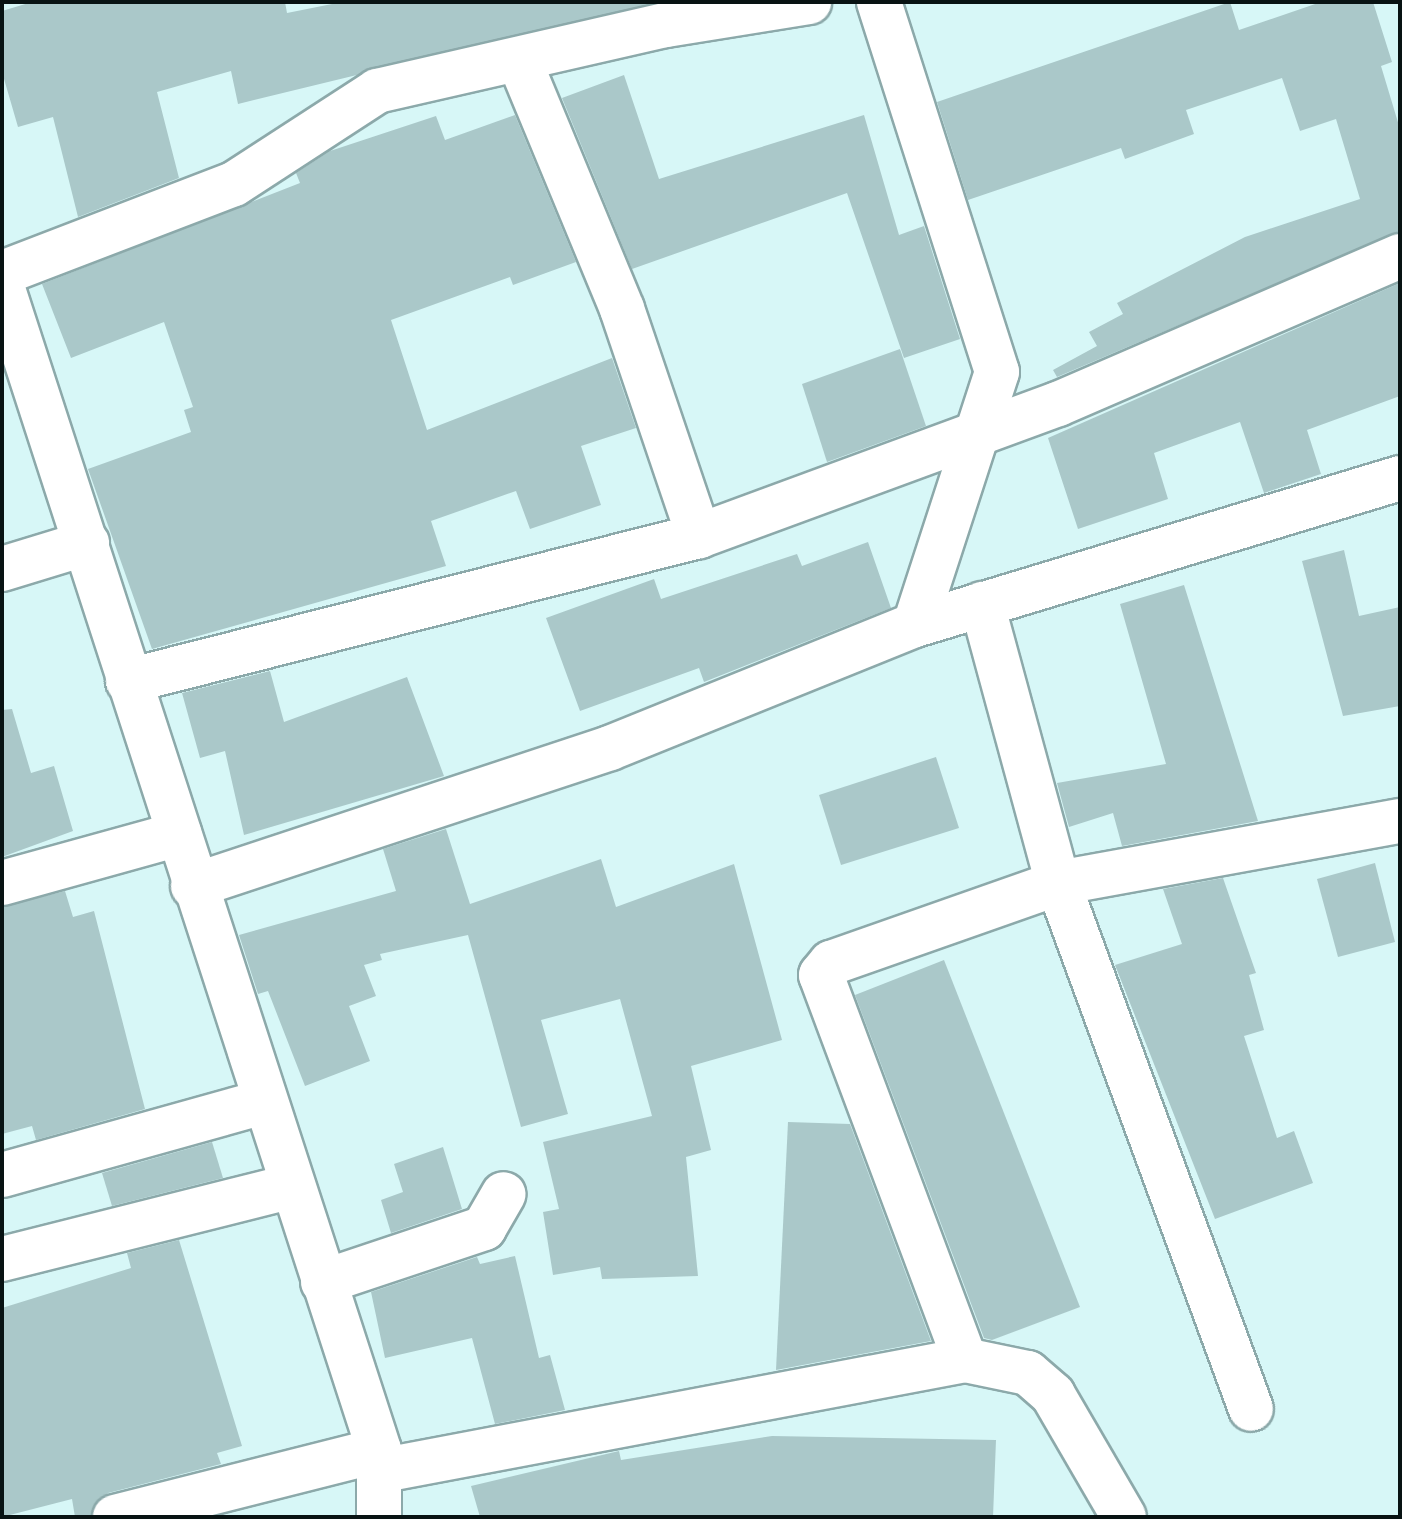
<!DOCTYPE html>
<html>
<head>
<meta charset="utf-8">
<style>
	body { margin:0 }
	#map { position:relative; width:1402px; height:1519px; overflow:hidden; background:#d7f7f7; font-family:Roboto,sans-serif }
	div>[style] { position:absolute }
	[style*='--x'] { left:calc(var(--x)*1px); top:calc(var(--y)*1px); width:calc(var(--w)*1px); rotate:calc(var(--a)*1deg) }
	.building>* { inset:0; background:#aac8c9 }
	.roads { filter:drop-shadow(2px 0 #8ca9aa) drop-shadow(-2px 0 #8ca9aa) drop-shadow(0 2px #8ca9aa) drop-shadow(0 -2px #8ca9aa) }
	.street>* { height:44px; margin:-22px; padding:0 22px; transform-origin:22px; border-radius:22px; background:#fff }
	span { translate:-50% -50%; white-space:nowrap; text-align:center; line-height:1.15; -webkit-text-stroke:8px #fff; paint-order:stroke }
	.frame { position:absolute; inset:0; border:4px solid #081313; pointer-events:none }
</style>
</head>
<body>
<div id="map">
	<div class="building">
		<i style="clip-path:polygon(32px 2px,285px 2px,287px 13px,342px 2px,648px 4px,238px 104px,231px 71px,157px 92px,179px 178px,78px 217px,53px 117px,18px 127px,2px 72px,2px 11px)"></i>
		<i style="clip-path:polygon(1230px 2px,1239px 30px,1321px 2px,1373px 2px,1392px 62px,1381px 66px,1400px 129px,1400px 231px,1057px 377px,1053px 370px,1097px 346px,1089px 332px,1123px 314px,1117px 303px,1245px 237px,1360px 199px,1336px 119px,1300px 131px,1282px 78px,1186px 110px,1194px 134px,1125px 159px,1121px 148px,968px 200px,937px 102px)"></i>
		<i style="clip-path:polygon(624px 75px,659px 179px,864px 115px,899px 235px,924px 226px,960px 339px,904px 358px,847px 193px,632px 269px,562px 98px)"></i>
		<i style="clip-path:polygon(515px 115px,576px 262px,513px 285px,510px 277px,391px 320px,427px 430px,612px 358px,636px 428px,581px 446px,601px 505px,530px 529px,516px 491px,431px 521px,446px 566px,152px 649px,88px 469px,191px 432px,184px 410px,193px 407px,164px 322px,71px 358px,42px 284px,300px 183px,296px 173px,330px 151px,436px 116px,445px 140px)"></i>
		<i style="clip-path:polygon(1400px 283px,1400px 396px,1307px 430px,1321px 474px,1264px 493px,1240px 422px,1154px 453px,1168px 499px,1078px 529px,1048px 438px)"></i>
		<i style="clip-path:polygon(900px 349px,926px 426px,827px 462px,802px 384px)"></i>
		<i style="clip-path:polygon(868px 542px,891px 608px,704px 682px,699px 668px,580px 711px,546px 618px,654px 579px,661px 599px,797px 554px,802px 566px)"></i>
		<i style="clip-path:polygon(1344px 550px,1359px 616px,1400px 607px,1400px 706px,1343px 716px,1302px 561px)"></i>
		<i style="clip-path:polygon(1184px 585px,1258px 821px,1122px 846px,1113px 813px,1069px 827px,1057px 783px,1166px 764px,1120px 604px)"></i>
		<i style="clip-path:polygon(270px 671px,284px 722px,407px 677px,444px 776px,244px 835px,225px 751px,200px 758px,182px 693px)"></i>
		<i style="clip-path:polygon(12px 709px,31px 773px,54px 766px,73px 831px,2px 857px,2px 710px)"></i>
		<i style="clip-path:polygon(936px 757px,959px 828px,841px 865px,819px 795px)"></i>
		<i style="clip-path:polygon(446px 829px,470px 904px,601px 859px,616px 907px,734px 864px,782px 1040px,691px 1066px,711px 1150px,686px 1157px,698px 1276px,602px 1279px,600px 1267px,553px 1275px,543px 1212px,559px 1209px,543px 1142px,652px 1116px,620px 999px,541px 1020px,568px 1114px,521px 1127px,468px 935px,380px 954px,382px 960px,364px 965px,376px 996px,349px 1006px,370px 1061px,305px 1086px,268px 991px,258px 994px,239px 935px,396px 891px,383px 849px)"></i>
		<i style="clip-path:polygon(1375px 863px,1395px 942px,1338px 957px,1317px 879px)"></i>
		<i style="clip-path:polygon(1223px 878px,1256px 973px,1249px 975px,1264px 1030px,1244px 1036px,1277px 1138px,1294px 1131px,1313px 1183px,1215px 1219px,1115px 965px,1182px 944px,1163px 889px)"></i>
		<i style="clip-path:polygon(65px 891px,73px 917px,94px 911px,145px 1109px,36px 1140px,32px 1126px,2px 1134px,2px 907px)"></i>
		<i style="clip-path:polygon(944px 960px,1080px 1307px,992px 1340px,984px 1338px,855px 995px)"></i>
		<i style="clip-path:polygon(788px 1122px,850px 1124px,931px 1341px,776px 1370px)"></i>
		<i style="clip-path:polygon(212px 1142px,223px 1178px,112px 1206px,102px 1173px)"></i>
		<i style="clip-path:polygon(443px 1147px,462px 1209px,391px 1233px,381px 1200px,403px 1192px,394px 1164px)"></i>
		<i style="clip-path:polygon(179px 1240px,242px 1446px,217px 1453px,221px 1464px,108px 1493px,91px 1517px,75px 1517px,72px 1499px,2px 1517px,2px 1308px,131px 1268px,127px 1253px)"></i>
		<i style="clip-path:polygon(515px 1256px,539px 1358px,550px 1355px,565px 1410px,495px 1424px,472px 1338px,385px 1358px,371px 1292px,477px 1257px,480px 1264px)"></i>
		<i style="clip-path:polygon(772px 1436px,996px 1440px,993px 1517px,480px 1517px,471px 1486px,619px 1451px,621px 1460px)"></i>
	</div>
	<div class="roads">
		<div class="street">
			<i style="--x:879;--y:2;--w:388;--a:72.3"></i>
			<i style="--x:997;--y:372;--w:266;--a:108"></i>
			<i style="--x:519;--y:60;--w:269;--a:67.5"></i>
			<i style="--x:622;--y:309;--w:240;--a:71.3"></i>
			<i style="--x:2;--y:273;--w:248;--a:-21"></i>
			<i style="--x:234;--y:184;--w:171;--a:-33"></i>
			<i style="--x:377;--y:91;--w:296;--a:-12.9"></i>
			<i style="--x:666;--y:25;--w:145;--a:-9.1"></i>
			<i style="--x:2;--y:286;--w:1224;--a:72.05"></i>
			<i style="--x:379;--y:1450;--w:67;--a:90"></i>
			<i style="--x:2;--y:569;--w:89;--a:-17"></i>
			<i style="--x:982;--y:604;--w:289;--a:74.8"></i>
			<i style="--x:1058;--y:883;--w:560;--a:69.85"></i>
			<i style="--x:128;--y:681;--w:589;--a:-14.25"></i>
			<i style="--x:699;--y:536;--w:382;--a:-20.2"></i>
			<i style="--x:1058;--y:404;--w:373;--a:-23.4"></i>
			<i style="--x:2;--y:883;--w:184;--a:-15.5"></i>
			<i style="--x:193;--y:886;--w:439;--a:-18.3"></i>
			<i style="--x:610;--y:748;--w:329;--a:-22"></i>
			<i style="--x:915;--y:625;--w:507;--a:-16.86"></i>
			<i style="--x:2;--y:1175;--w:272;--a:-15.6"></i>
			<i style="--x:2;--y:1259;--w:299;--a:-14.1"></i>
			<i style="--x:323;--y:1282;--w:170;--a:-18.5"></i>
			<i style="--x:484;--y:1228;--w:39;--a:-60"></i>
			<i style="--x:965;--y:1360;--w:411;--a:-110.5"></i>
			<i style="--x:821;--y:975;--w:16;--a:-50"></i>
			<i style="--x:831;--y:963;--w:241;--a:-19.4"></i>
			<i style="--x:1058;--y:883;--w:348;--a:-10.3"></i>
			<i style="--x:384;--y:1470;--w:591;--a:-10.72"></i>
			<i style="--x:965;--y:1360;--w:64;--a:11.7"></i>
			<i style="--x:1028;--y:1373;--w:33;--a:41"></i>
			<i style="--x:1053;--y:1395;--w:141;--a:59.8"></i>
			<i style="--x:115;--y:1517;--w:272;--a:-14.2"></i>
		</div>
	</div>
	<div class="frame"></div>
</div>
</body>
</html>
